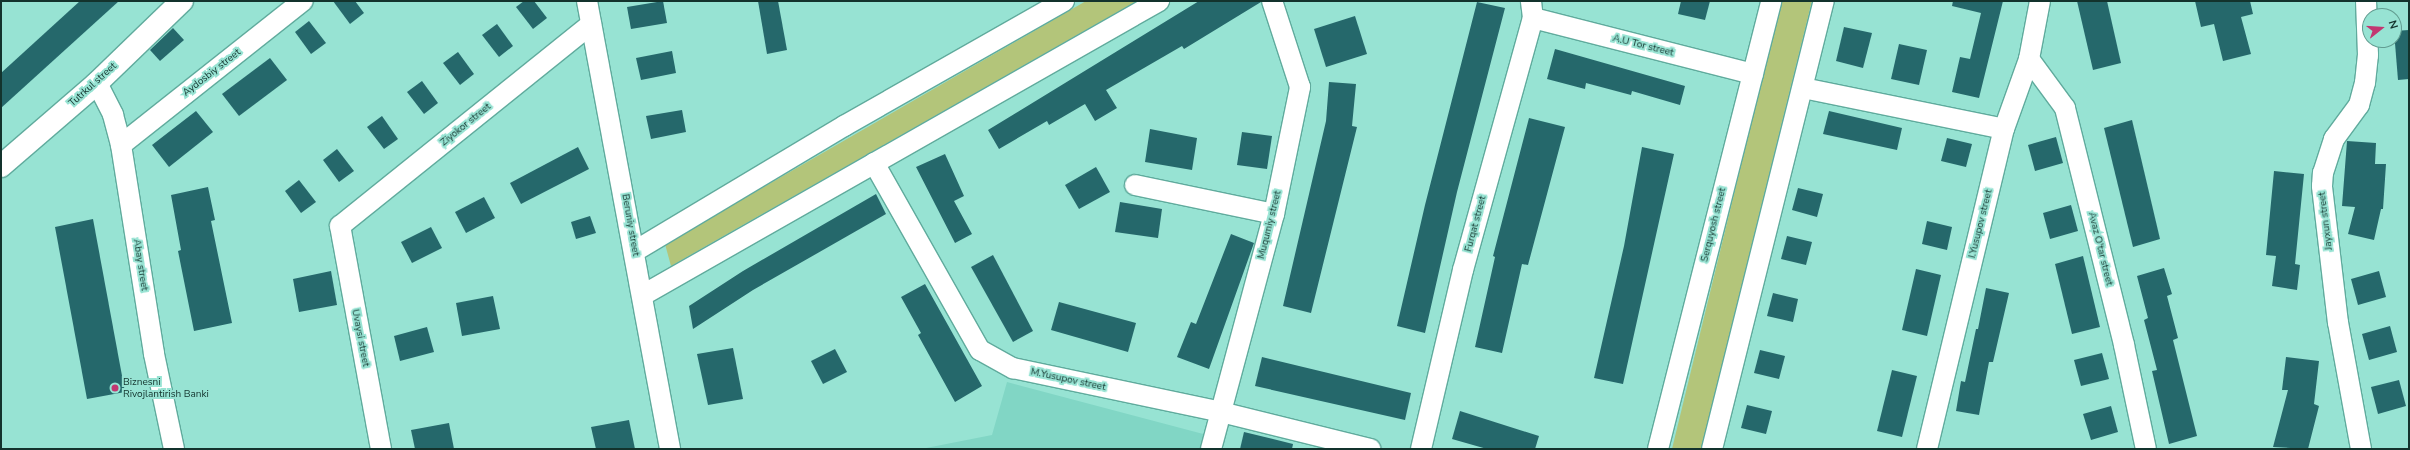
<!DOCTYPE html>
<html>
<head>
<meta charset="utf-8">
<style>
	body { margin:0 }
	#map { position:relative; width:2410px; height:450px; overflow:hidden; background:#97e3d3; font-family:"Nunito Sans",sans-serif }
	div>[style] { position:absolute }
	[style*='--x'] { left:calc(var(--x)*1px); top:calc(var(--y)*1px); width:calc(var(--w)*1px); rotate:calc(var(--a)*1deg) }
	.built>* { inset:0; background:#81d6c5 }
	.green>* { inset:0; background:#b3c57a }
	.building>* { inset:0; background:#25686b }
	.roads { filter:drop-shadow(1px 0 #60ab9d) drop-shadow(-1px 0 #60ab9d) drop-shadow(0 1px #60ab9d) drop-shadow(0 -1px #60ab9d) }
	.minor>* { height:20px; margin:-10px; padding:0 10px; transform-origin:10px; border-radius:10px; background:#fff }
	.major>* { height:22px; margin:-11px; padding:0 11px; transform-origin:11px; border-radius:11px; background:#fff }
	.dots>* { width:11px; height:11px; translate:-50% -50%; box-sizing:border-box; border:2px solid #97e3d3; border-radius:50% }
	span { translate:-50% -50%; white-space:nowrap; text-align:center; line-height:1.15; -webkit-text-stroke:4px #97e3d3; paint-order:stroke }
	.street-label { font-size:10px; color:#13332d }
	.poi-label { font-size:10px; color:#13332d }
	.left { translate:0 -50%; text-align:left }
	.frame { position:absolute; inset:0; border:2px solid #13332d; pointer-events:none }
	.north { position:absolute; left:2362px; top:8px; width:40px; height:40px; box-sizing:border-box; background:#97e3d3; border:1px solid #629d91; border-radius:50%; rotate:73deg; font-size:11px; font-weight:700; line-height:16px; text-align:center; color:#13332d }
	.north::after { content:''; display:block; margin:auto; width:14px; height:18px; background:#c23771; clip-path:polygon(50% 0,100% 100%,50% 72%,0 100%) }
</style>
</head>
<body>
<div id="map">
	<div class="built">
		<i style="clip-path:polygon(1007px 382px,1207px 435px,1204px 449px,921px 449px,992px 435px)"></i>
	</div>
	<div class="green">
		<i style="clip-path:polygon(1086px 1px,1137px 1px,671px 266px,665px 244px)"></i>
		<i style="clip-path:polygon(1781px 1px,1812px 1px,1701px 449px,1672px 449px)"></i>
	</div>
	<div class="building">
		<i style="clip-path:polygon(80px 1px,119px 1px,1px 108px,1px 73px)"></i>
		<i style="clip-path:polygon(333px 1px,355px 1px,364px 13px,350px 24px)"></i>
		<i style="clip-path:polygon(524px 1px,534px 1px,547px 18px,533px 29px,516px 7px)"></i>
		<i style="clip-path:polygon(663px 1px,667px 23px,631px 29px,627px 7px)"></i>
		<i style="clip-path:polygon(758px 1px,778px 1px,787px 50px,767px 54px)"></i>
		<i style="clip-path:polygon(1199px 1px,1261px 2px,1184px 49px,1182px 46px,1106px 90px,1117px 108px,1095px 121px,1085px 104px,1049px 125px,1047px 121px,999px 149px,988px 130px)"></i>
		<i style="clip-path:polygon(1681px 1px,1710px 1px,1705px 20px,1678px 14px)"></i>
		<i style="clip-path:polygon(1953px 1px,2003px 1px,1979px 98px,1952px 92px,1960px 57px,1970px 59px,1981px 13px,1952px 6px)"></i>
		<i style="clip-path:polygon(2077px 1px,2107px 1px,2121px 63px,2093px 70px)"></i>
		<i style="clip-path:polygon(2195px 1px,2250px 1px,2253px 14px,2241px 17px,2251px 54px,2223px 61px,2214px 24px,2201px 27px)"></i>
		<i style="clip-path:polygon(1477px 2px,1505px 8px,1457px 192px,1425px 333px,1397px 326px,1425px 205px)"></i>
		<i style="clip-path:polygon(1355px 16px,1367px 54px,1326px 67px,1314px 29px)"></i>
		<i style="clip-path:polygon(309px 21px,326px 43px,311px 54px,295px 32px)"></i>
		<i style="clip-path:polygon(497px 24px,513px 46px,499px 57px,482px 35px)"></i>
		<i style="clip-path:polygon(1844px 27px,1872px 33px,1863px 68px,1836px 61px)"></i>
		<i style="clip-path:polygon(173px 28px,184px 40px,160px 61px,150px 50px)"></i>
		<i style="clip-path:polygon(2409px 30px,2409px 79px,2398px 80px,2394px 31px)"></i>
		<i style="clip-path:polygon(1899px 44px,1927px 50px,1919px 85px,1891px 79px)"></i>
		<i style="clip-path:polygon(1555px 49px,1685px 86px,1680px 105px,1632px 91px,1631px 95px,1586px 83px,1585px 89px,1547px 79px)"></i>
		<i style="clip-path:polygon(672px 51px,676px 73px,641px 80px,636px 58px)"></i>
		<i style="clip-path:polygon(458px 52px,474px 74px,460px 85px,443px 63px)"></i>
		<i style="clip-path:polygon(270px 58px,287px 80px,239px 116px,222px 94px)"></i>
		<i style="clip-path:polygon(422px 81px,438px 103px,424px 114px,407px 92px)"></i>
		<i style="clip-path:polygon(1329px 82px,1356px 84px,1352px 126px,1357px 127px,1311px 313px,1283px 306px,1326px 121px)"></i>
		<i style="clip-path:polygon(682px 110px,686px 132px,651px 139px,646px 116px)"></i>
		<i style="clip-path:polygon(196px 111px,213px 132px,169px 167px,152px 145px)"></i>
		<i style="clip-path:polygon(1829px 111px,1902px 128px,1897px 150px,1823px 134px)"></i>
		<i style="clip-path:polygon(382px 116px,398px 139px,384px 149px,367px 127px)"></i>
		<i style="clip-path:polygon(1529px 118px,1565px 127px,1528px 265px,1522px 264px,1502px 353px,1475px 347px,1495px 257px,1493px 256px)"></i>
		<i style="clip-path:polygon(2132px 120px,2160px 239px,2133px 247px,2104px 128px)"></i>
		<i style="clip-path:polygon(1150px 129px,1197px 138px,1192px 170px,1145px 162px)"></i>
		<i style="clip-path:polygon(1242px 132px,1272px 136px,1267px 169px,1237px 165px)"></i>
		<i style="clip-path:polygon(2056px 137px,2063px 163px,2035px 171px,2028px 145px)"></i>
		<i style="clip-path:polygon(1947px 138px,1972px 144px,1966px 167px,1941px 161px)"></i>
		<i style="clip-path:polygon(2347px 141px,2376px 143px,2375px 164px,2386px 164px,2383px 209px,2381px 209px,2374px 240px,2348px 234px,2355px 207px,2342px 206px)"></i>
		<i style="clip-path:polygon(578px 147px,589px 169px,521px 204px,510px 183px)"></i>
		<i style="clip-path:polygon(1642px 147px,1674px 154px,1623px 384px,1594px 378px,1624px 246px)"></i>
		<i style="clip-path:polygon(337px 149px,354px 171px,339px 182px,323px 160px)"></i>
		<i style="clip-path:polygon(945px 154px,964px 196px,954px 201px,972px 234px,955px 243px,916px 167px)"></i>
		<i style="clip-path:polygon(1096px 167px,1110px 192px,1079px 209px,1065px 185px)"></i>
		<i style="clip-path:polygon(2274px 171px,2304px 174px,2295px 264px,2300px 265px,2297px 290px,2272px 286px,2276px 256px,2266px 255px)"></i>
		<i style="clip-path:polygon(299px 180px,316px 202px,301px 213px,285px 191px)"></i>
		<i style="clip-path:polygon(208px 187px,215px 220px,211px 221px,232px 323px,194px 331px,178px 251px,181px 250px,171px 195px)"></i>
		<i style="clip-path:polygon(1798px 188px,1823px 194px,1817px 217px,1792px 210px)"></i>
		<i style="clip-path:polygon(876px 194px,886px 214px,753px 290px,693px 329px,689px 306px,743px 271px)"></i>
		<i style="clip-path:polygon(484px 197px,495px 218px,466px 233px,455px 212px)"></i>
		<i style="clip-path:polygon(1120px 202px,1162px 209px,1158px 238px,1115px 232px)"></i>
		<i style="clip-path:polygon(2071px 205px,2078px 231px,2050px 239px,2043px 213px)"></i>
		<i style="clip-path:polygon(590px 216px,596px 233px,576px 239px,571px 222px)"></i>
		<i style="clip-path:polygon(93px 219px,125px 392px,87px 399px,55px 227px)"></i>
		<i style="clip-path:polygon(1927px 221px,1952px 227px,1947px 250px,1922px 244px)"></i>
		<i style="clip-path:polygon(431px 227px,442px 248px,412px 263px,401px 242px)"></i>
		<i style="clip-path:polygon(1231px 234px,1254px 243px,1209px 369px,1177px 357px,1191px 322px,1196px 324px)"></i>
		<i style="clip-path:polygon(1787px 236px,1812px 242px,1806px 265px,1781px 259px)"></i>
		<i style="clip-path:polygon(993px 255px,1033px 331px,1013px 342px,971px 267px)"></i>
		<i style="clip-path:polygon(2083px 256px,2100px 327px,2072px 334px,2055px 264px)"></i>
		<i style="clip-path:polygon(2164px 268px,2172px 294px,2167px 296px,2178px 338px,2173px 340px,2197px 436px,2169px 444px,2152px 371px,2157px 370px,2144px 320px,2148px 318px,2137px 276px)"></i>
		<i style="clip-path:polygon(1916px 269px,1941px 275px,1927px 336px,1902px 330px)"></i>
		<i style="clip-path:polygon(331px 271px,337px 305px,299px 312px,293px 279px)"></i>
		<i style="clip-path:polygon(2379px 271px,2386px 297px,2358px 305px,2351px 279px)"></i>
		<i style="clip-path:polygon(925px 284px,982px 386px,955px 402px,918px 335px,921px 333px,901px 297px)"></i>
		<i style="clip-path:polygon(1986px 288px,2009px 293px,1993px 362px,1989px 362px,1979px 415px,1956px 411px,1961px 381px,1965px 382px,1976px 329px,1978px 329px)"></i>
		<i style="clip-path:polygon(1773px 293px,1798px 299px,1793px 322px,1767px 316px)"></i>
		<i style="clip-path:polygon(493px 296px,500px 329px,462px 336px,456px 303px)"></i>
		<i style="clip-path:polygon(1059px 302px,1136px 323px,1128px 352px,1051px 330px)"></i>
		<i style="clip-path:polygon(2390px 326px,2397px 352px,2369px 360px,2362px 334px)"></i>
		<i style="clip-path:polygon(427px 327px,434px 352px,400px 361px,394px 336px)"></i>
		<i style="clip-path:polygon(733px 348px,743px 399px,708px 405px,697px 354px)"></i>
		<i style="clip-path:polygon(835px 349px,847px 372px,823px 384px,811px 361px)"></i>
		<i style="clip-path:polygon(1760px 350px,1785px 356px,1779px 379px,1754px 373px)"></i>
		<i style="clip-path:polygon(2102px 353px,2109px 379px,2081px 386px,2074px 360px)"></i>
		<i style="clip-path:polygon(1262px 357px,1411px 393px,1405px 420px,1255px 386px)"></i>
		<i style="clip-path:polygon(2286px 357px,2319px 361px,2314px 404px,2319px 406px,2308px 449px,2273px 447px,2288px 390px,2282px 390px)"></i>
		<i style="clip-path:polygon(1892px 370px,1917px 376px,1902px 437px,1877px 431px)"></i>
		<i style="clip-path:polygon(2399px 380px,2406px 406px,2378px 414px,2371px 387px)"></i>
		<i style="clip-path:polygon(1747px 405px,1772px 411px,1766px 434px,1741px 428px)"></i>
		<i style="clip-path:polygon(2111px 406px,2118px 432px,2091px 440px,2083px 414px)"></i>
		<i style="clip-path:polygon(1460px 411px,1539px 436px,1535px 449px,1487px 449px,1452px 439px)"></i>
		<i style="clip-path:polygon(629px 420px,635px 449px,596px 449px,591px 427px)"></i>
		<i style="clip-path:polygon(449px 423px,454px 449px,415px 449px,411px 430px)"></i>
		<i style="clip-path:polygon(1244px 432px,1293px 444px,1292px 449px,1240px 449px)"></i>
	</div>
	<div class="roads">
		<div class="minor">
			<i style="--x:587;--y:1;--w:456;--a:79.5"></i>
			<i style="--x:1533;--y:18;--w:227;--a:14.3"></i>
			<i style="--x:2029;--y:59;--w:61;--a:53.7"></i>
			<i style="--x:2065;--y:108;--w:244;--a:76"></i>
			<i style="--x:2124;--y:345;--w:106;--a:78.1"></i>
			<i style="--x:97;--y:83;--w:36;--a:63"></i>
			<i style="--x:113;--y:115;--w:31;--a:75"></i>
			<i style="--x:121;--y:145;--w:212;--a:81"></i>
			<i style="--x:154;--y:354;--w:97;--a:78.1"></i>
			<i style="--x:1803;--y:88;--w:205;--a:11.5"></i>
			<i style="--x:121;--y:145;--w:232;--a:-38.4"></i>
			<i style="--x:874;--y:163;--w:215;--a:60.5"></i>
			<i style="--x:980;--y:350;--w:38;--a:29"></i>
			<i style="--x:1013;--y:368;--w:213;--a:11.9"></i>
			<i style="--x:1221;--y:412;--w:154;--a:13.9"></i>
			<i style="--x:1135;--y:185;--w:142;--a:11.8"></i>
			<i style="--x:635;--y:251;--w:244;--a:-30.9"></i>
			<i style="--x:844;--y:126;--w:253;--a:-29.6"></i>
			<i style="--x:643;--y:295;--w:594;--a:-29.67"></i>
			<i style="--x:381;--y:449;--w:227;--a:-100.4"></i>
			<i style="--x:340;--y:226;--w:322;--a:-38.8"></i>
			<i style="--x:1211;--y:449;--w:243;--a:-75"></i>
			<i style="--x:1274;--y:214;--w:130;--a:-78.4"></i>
			<i style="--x:1300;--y:87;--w:90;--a:-108"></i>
			<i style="--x:1421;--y:449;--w:184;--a:-76.8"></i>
			<i style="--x:1463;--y:270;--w:262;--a:-74.5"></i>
			<i style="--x:1533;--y:18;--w:17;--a:-97"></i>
			<i style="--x:1658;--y:449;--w:462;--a:-75.8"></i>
			<i style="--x:1712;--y:449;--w:462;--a:-76"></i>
			<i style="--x:1927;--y:449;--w:329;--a:-76.5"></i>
			<i style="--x:2004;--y:129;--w:74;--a:-70.3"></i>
			<i style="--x:2029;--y:59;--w:59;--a:-79.3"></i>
			<i style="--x:2361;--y:449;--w:128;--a:-100.3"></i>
			<i style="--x:2338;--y:323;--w:138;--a:-96.7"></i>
			<i style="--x:2322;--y:186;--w:13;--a:-86"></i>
			<i style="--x:2323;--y:173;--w:36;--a:-72"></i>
			<i style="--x:2334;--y:139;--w:42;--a:-53.7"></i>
			<i style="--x:2359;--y:105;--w:23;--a:-75"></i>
			<i style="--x:2365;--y:83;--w:28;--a:-84"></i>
			<i style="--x:2368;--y:55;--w:54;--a:-92.1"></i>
		</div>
		<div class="major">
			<i style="--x:1;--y:166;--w:127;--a:-40.8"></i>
			<i style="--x:97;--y:83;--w:118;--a:-44"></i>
		</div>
	</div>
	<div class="dots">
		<i style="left:115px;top:388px;background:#c23771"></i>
	</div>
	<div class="street-label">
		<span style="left:1643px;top:46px;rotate:14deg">A.U Tor street</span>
		<span style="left:212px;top:73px;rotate:-38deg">Aydosbiy street</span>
		<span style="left:93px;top:85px;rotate:-42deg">Tutrkul street</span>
		<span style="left:466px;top:125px;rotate:-39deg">Ziyokor street</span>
		<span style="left:2326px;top:221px;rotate:-97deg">Jayxun street</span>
		<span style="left:1476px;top:224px;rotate:-75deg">Furqat street</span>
		<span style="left:1981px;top:224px;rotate:-76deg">I.Yusupov street</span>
		<span style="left:630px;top:225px;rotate:80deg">Beruniy street</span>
		<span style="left:1270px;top:225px;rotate:-76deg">Muqumiy street</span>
		<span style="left:1714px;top:225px;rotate:-76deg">Serquyosh street</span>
		<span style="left:2100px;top:249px;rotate:76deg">Avaz O'tar street</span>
		<span style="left:140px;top:265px;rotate:81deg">Abay street</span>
		<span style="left:360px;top:338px;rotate:79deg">Uvaysi street</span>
		<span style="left:1068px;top:380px;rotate:12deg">M.Yusupov street</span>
	</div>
	<div class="poi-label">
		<span class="left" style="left:123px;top:388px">Biznesni<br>Rivojlantirish Banki</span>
	</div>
	<div class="frame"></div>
	<div class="north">N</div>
</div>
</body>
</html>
